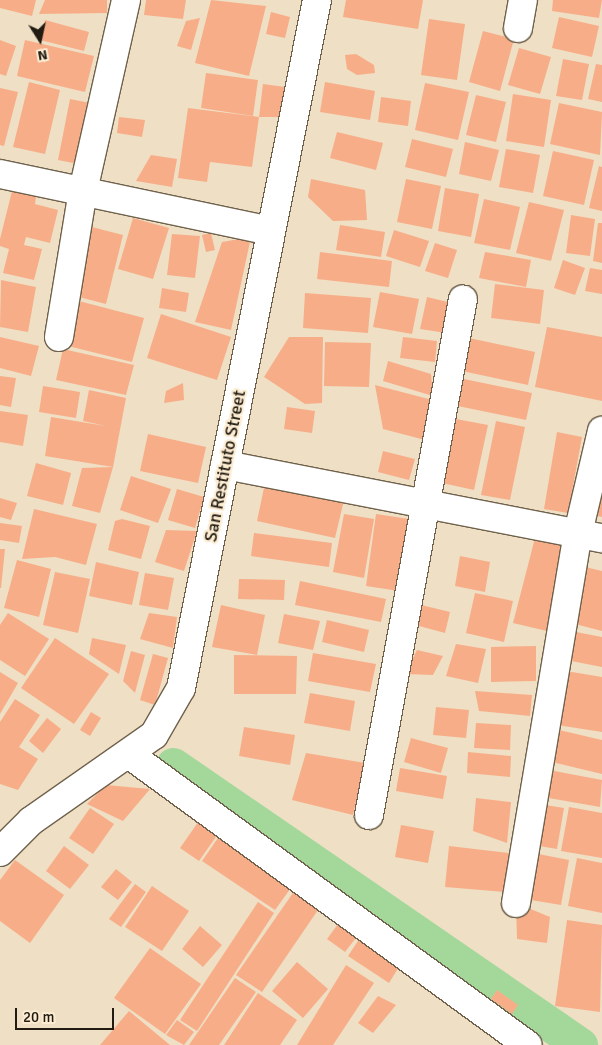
<!DOCTYPE html>
<html>
<head>
<meta charset="utf-8">
<style>
	body { margin:0 }
	#map { position:relative; width:602px; height:1045px; overflow:hidden; background:#efdfc5; font-family:Signika,sans-serif }
	div>[style] { position:absolute }
	[style*='--x'] { left:calc(var(--x)*1px); top:calc(var(--y)*1px); width:calc(var(--w)*1px); rotate:calc(var(--a)*1deg) }
	.canal>* { height:35px; margin:-17.5px; padding:0 17.5px; transform-origin:17.5px; border-radius:17.5px; background:#a4d89b }
	.building>* { inset:0; background:#f7ae88 }
	.roads { filter:drop-shadow(1px 0 #6f614b) drop-shadow(-1px 0 #6f614b) drop-shadow(0 1px #6f614b) drop-shadow(0 -1px #6f614b) }
	.minor>* { height:28px; margin:-14px; padding:0 14px; transform-origin:14px; border-radius:14px; background:#fff }
	span { translate:-50% -50%; white-space:nowrap; text-align:center; line-height:1.15; -webkit-text-stroke:4.5px #fcecd2; paint-order:stroke }
	.street-label { font-size:18px; color:#211b12 }
	.north { position:absolute; left:15px; top:15px; width:50px; height:50px; -webkit-text-stroke:4px #fcecd2; paint-order:stroke; rotate:170deg; font-size:14px; font-weight:700; line-height:20px; text-align:center; color:#211b12 }
	.north::after { content:''; display:block; margin:auto; width:18px; height:22px; background:#211b12; clip-path:polygon(50% 0,100% 100%,50% 72%,0 100%) }
	.scale { position:absolute; left:15px; top:1008px; width:99px; height:22px; box-sizing:border-box; border:2px solid #211b12; border-top:0; padding-left:6px; font-size:15px; line-height:18px; white-space:nowrap; color:#211b12; -webkit-text-stroke:4px #fcecd2; paint-order:stroke }
</style>
</head>
<body>
<div id="map">
	<div class="canal">
		<i style="--x:173;--y:765;--w:494;--a:34.5"></i>
	</div>
	<div class="building">
		<i style="clip-path:polygon(0 0,36px 0,32px 16px,0 8px)"></i>
		<i style="clip-path:polygon(45px 0,107px 0,107px 13px,39px 14px)"></i>
		<i style="clip-path:polygon(146px 0,186px 0,183px 19px,144px 15px)"></i>
		<i style="clip-path:polygon(211px 0,266px 6px,249px 76px,195px 63px)"></i>
		<i style="clip-path:polygon(346px 0,423px 0,418px 29px,343px 17px)"></i>
		<i style="clip-path:polygon(553px 0,602px 0,599px 18px,552px 11px)"></i>
		<i style="clip-path:polygon(271px 12px,290px 17px,285px 38px,266px 34px)"></i>
		<i style="clip-path:polygon(559px 17px,599px 26px,592px 57px,552px 48px)"></i>
		<i style="clip-path:polygon(200px 18px,191px 50px,177px 46px,186px 21px)"></i>
		<i style="clip-path:polygon(429px 19px,465px 24px,457px 80px,421px 75px)"></i>
		<i style="clip-path:polygon(45px 20px,89px 32px,84px 51px,40px 40px)"></i>
		<i style="clip-path:polygon(483px 31px,514px 39px,500px 91px,469px 82px)"></i>
		<i style="clip-path:polygon(0 40px,16px 46px,6px 76px,0 74px)"></i>
		<i style="clip-path:polygon(25px 40px,94px 56px,85px 92px,17px 76px)"></i>
		<i style="clip-path:polygon(519px 48px,551px 57px,540px 94px,508px 85px)"></i>
		<i style="clip-path:polygon(356px 54px,374px 65px,375px 73px,357px 75px,347px 69px,345px 55px)"></i>
		<i style="clip-path:polygon(563px 59px,589px 64px,582px 100px,556px 96px)"></i>
		<i style="clip-path:polygon(596px 64px,602px 65px,602px 102px,588px 99px)"></i>
		<i style="clip-path:polygon(206px 73px,258px 80px,253px 116px,201px 108px)"></i>
		<i style="clip-path:polygon(29px 82px,60px 90px,45px 154px,13px 147px)"></i>
		<i style="clip-path:polygon(325px 82px,375px 91px,370px 120px,320px 112px)"></i>
		<i style="clip-path:polygon(425px 83px,469px 92px,458px 140px,415px 130px)"></i>
		<i style="clip-path:polygon(263px 84px,285px 87px,281px 117px,259px 117px)"></i>
		<i style="clip-path:polygon(0 88px,18px 92px,4px 146px,0 145px)"></i>
		<i style="clip-path:polygon(513px 94px,551px 100px,544px 147px,506px 141px)"></i>
		<i style="clip-path:polygon(476px 95px,506px 102px,496px 142px,466px 135px)"></i>
		<i style="clip-path:polygon(381px 97px,411px 101px,408px 126px,378px 122px)"></i>
		<i style="clip-path:polygon(70px 99px,95px 104px,83px 165px,58px 160px)"></i>
		<i style="clip-path:polygon(559px 103px,602px 112px,600px 155px,550px 144px)"></i>
		<i style="clip-path:polygon(188px 108px,259px 117px,252px 167px,210px 162px,207px 182px,178px 178px)"></i>
		<i style="clip-path:polygon(119px 117px,145px 120px,142px 137px,117px 133px)"></i>
		<i style="clip-path:polygon(337px 132px,383px 143px,376px 170px,330px 158px)"></i>
		<i style="clip-path:polygon(412px 139px,453px 149px,446px 177px,405px 167px)"></i>
		<i style="clip-path:polygon(465px 142px,499px 150px,491px 181px,459px 174px)"></i>
		<i style="clip-path:polygon(506px 149px,540px 155px,533px 193px,499px 187px)"></i>
		<i style="clip-path:polygon(553px 151px,594px 160px,584px 205px,543px 196px)"></i>
		<i style="clip-path:polygon(151px 155px,177px 159px,172px 187px,136px 181px)"></i>
		<i style="clip-path:polygon(599px 166px,602px 167px,602px 211px,589px 208px)"></i>
		<i style="clip-path:polygon(311px 179px,365px 190px,367px 220px,333px 221px,308px 197px)"></i>
		<i style="clip-path:polygon(406px 179px,441px 186px,432px 229px,397px 222px)"></i>
		<i style="clip-path:polygon(445px 188px,479px 194px,471px 237px,438px 231px)"></i>
		<i style="clip-path:polygon(12px 191px,36px 197px,35px 204px,58px 210px,50px 243px,26px 237px,24px 245px,42px 249px,34px 280px,3px 273px,9px 249px,0 246px,0 239px)"></i>
		<i style="clip-path:polygon(484px 199px,520px 207px,510px 250px,474px 243px)"></i>
		<i style="clip-path:polygon(529px 202px,564px 210px,551px 261px,516px 253px)"></i>
		<i style="clip-path:polygon(571px 215px,595px 219px,590px 256px,566px 253px)"></i>
		<i style="clip-path:polygon(133px 218px,169px 228px,153px 279px,118px 269px)"></i>
		<i style="clip-path:polygon(598px 223px,602px 223px,602px 263px,593px 261px)"></i>
		<i style="clip-path:polygon(340px 225px,385px 232px,381px 257px,336px 250px)"></i>
		<i style="clip-path:polygon(88px 226px,123px 235px,106px 304px,71px 295px)"></i>
		<i style="clip-path:polygon(394px 230px,429px 241px,420px 267px,386px 256px)"></i>
		<i style="clip-path:polygon(211px 233px,215px 250px,206px 252px,202px 235px)"></i>
		<i style="clip-path:polygon(172px 234px,200px 236px,195px 278px,167px 275px)"></i>
		<i style="clip-path:polygon(251px 237px,231px 330px,195px 322px,222px 242px)"></i>
		<i style="clip-path:polygon(435px 243px,457px 250px,448px 278px,425px 271px)"></i>
		<i style="clip-path:polygon(320px 252px,392px 261px,389px 287px,317px 279px)"></i>
		<i style="clip-path:polygon(485px 252px,531px 260px,526px 287px,479px 278px)"></i>
		<i style="clip-path:polygon(563px 260px,585px 268px,575px 295px,554px 288px)"></i>
		<i style="clip-path:polygon(590px 268px,602px 270px,602px 294px,585px 291px)"></i>
		<i style="clip-path:polygon(1px 280px,36px 287px,28px 332px,0 327px)"></i>
		<i style="clip-path:polygon(495px 284px,544px 290px,540px 324px,491px 318px)"></i>
		<i style="clip-path:polygon(162px 288px,189px 293px,186px 312px,159px 308px)"></i>
		<i style="clip-path:polygon(380px 292px,419px 299px,412px 334px,373px 327px)"></i>
		<i style="clip-path:polygon(305px 293px,371px 298px,368px 333px,303px 328px)"></i>
		<i style="clip-path:polygon(427px 297px,452px 303px,446px 333px,420px 329px)"></i>
		<i style="clip-path:polygon(75px 300px,144px 318px,132px 362px,64px 345px)"></i>
		<i style="clip-path:polygon(161px 314px,231px 337px,217px 380px,147px 358px)"></i>
		<i style="clip-path:polygon(547px 327px,602px 337px,602px 401px,535px 387px)"></i>
		<i style="clip-path:polygon(0 337px,39px 346px,31px 376px,0 368px)"></i>
		<i style="clip-path:polygon(289px 337px,323px 337px,322px 403px,305px 404px,264px 377px)"></i>
		<i style="clip-path:polygon(403px 337px,437px 341px,435px 362px,400px 358px)"></i>
		<i style="clip-path:polygon(469px 338px,535px 352px,528px 385px,462px 371px)"></i>
		<i style="clip-path:polygon(325px 342px,371px 343px,369px 387px,324px 386px)"></i>
		<i style="clip-path:polygon(63px 349px,134px 365px,126px 395px,56px 380px)"></i>
		<i style="clip-path:polygon(388px 361px,431px 374px,433px 396px,383px 381px)"></i>
		<i style="clip-path:polygon(0 376px,16px 378px,11px 407px,0 405px)"></i>
		<i style="clip-path:polygon(454px 377px,532px 393px,526px 420px,448px 404px)"></i>
		<i style="clip-path:polygon(183px 383px,184px 400px,164px 403px,166px 391px)"></i>
		<i style="clip-path:polygon(375px 385px,440px 402px,429px 441px,383px 429px)"></i>
		<i style="clip-path:polygon(43px 386px,80px 392px,76px 418px,39px 412px)"></i>
		<i style="clip-path:polygon(89px 390px,126px 398px,113px 467px,45px 456px,51px 417px,106px 426px,83px 421px)"></i>
		<i style="clip-path:polygon(287px 407px,315px 411px,312px 433px,284px 429px)"></i>
		<i style="clip-path:polygon(0 411px,28px 415px,23px 446px,0 442px)"></i>
		<i style="clip-path:polygon(456px 419px,488px 425px,474px 490px,442px 483px)"></i>
		<i style="clip-path:polygon(496px 421px,525px 427px,510px 500px,481px 495px)"></i>
		<i style="clip-path:polygon(557px 432px,582px 437px,568px 513px,544px 509px)"></i>
		<i style="clip-path:polygon(148px 434px,206px 447px,198px 483px,140px 471px)"></i>
		<i style="clip-path:polygon(383px 451px,415px 459px,409px 480px,378px 472px)"></i>
		<i style="clip-path:polygon(36px 463px,71px 473px,63px 505px,27px 496px)"></i>
		<i style="clip-path:polygon(113px 467px,100px 513px,72px 506px,82px 468px)"></i>
		<i style="clip-path:polygon(131px 476px,171px 489px,158px 523px,120px 510px)"></i>
		<i style="clip-path:polygon(265px 483px,344px 500px,335px 538px,257px 521px)"></i>
		<i style="clip-path:polygon(177px 489px,204px 497px,195px 528px,168px 520px)"></i>
		<i style="clip-path:polygon(598px 495px,602px 496px,602px 517px,594px 515px)"></i>
		<i style="clip-path:polygon(0 498px,17px 503px,11px 520px,0 517px)"></i>
		<i style="clip-path:polygon(34px 509px,97px 524px,86px 565px,55px 557px,22px 559px)"></i>
		<i style="clip-path:polygon(344px 514px,374px 519px,364px 578px,333px 572px)"></i>
		<i style="clip-path:polygon(376px 514px,409px 519px,399px 591px,366px 586px)"></i>
		<i style="clip-path:polygon(122px 519px,150px 526px,141px 559px,108px 550px,115px 521px)"></i>
		<i style="clip-path:polygon(0 523px,22px 526px,19px 543px,0 540px)"></i>
		<i style="clip-path:polygon(166px 530px,197px 531px,184px 571px,155px 562px)"></i>
		<i style="clip-path:polygon(254px 533px,332px 543px,329px 567px,251px 556px)"></i>
		<i style="clip-path:polygon(535px 538px,568px 547px,547px 631px,513px 623px)"></i>
		<i style="clip-path:polygon(0 549px,5px 549px,1px 588px,0 588px)"></i>
		<i style="clip-path:polygon(460px 556px,490px 562px,485px 592px,455px 586px)"></i>
		<i style="clip-path:polygon(17px 560px,51px 569px,39px 617px,4px 608px)"></i>
		<i style="clip-path:polygon(96px 562px,139px 572px,132px 605px,89px 596px)"></i>
		<i style="clip-path:polygon(585px 567px,602px 571px,602px 631px,571px 623px)"></i>
		<i style="clip-path:polygon(55px 572px,90px 579px,78px 633px,43px 625px)"></i>
		<i style="clip-path:polygon(145px 573px,174px 578px,168px 610px,139px 605px)"></i>
		<i style="clip-path:polygon(239px 579px,285px 580px,284px 600px,238px 599px)"></i>
		<i style="clip-path:polygon(300px 581px,386px 599px,381px 622px,295px 605px)"></i>
		<i style="clip-path:polygon(475px 593px,513px 601px,504px 642px,466px 633px)"></i>
		<i style="clip-path:polygon(413px 603px,450px 612px,445px 633px,408px 623px)"></i>
		<i style="clip-path:polygon(221px 605px,265px 615px,257px 655px,212px 647px)"></i>
		<i style="clip-path:polygon(8px 613px,49px 639px,25px 676px,0 660px,0 625px)"></i>
		<i style="clip-path:polygon(149px 613px,177px 617px,173px 648px,140px 639px)"></i>
		<i style="clip-path:polygon(284px 614px,320px 621px,313px 650px,278px 643px)"></i>
		<i style="clip-path:polygon(327px 620px,369px 630px,364px 652px,322px 642px)"></i>
		<i style="clip-path:polygon(576px 632px,602px 637px,602px 667px,571px 661px)"></i>
		<i style="clip-path:polygon(55px 638px,109px 674px,74px 724px,21px 688px)"></i>
		<i style="clip-path:polygon(92px 638px,126px 645px,119px 674px,89px 654px)"></i>
		<i style="clip-path:polygon(456px 644px,486px 649px,478px 683px,446px 676px)"></i>
		<i style="clip-path:polygon(536px 646px,536px 681px,491px 682px,491px 647px)"></i>
		<i style="clip-path:polygon(417px 650px,443px 656px,433px 675px,405px 674px)"></i>
		<i style="clip-path:polygon(131px 651px,145px 655px,135px 693px,123px 681px)"></i>
		<i style="clip-path:polygon(313px 653px,376px 664px,370px 692px,308px 681px)"></i>
		<i style="clip-path:polygon(153px 654px,168px 658px,155px 705px,140px 700px)"></i>
		<i style="clip-path:polygon(234px 655px,297px 656px,296px 694px,234px 694px)"></i>
		<i style="clip-path:polygon(566px 671px,602px 677px,602px 732px,557px 725px)"></i>
		<i style="clip-path:polygon(0 672px,18px 683px,0 714px)"></i>
		<i style="clip-path:polygon(475px 691px,532px 695px,530px 716px,479px 711px)"></i>
		<i style="clip-path:polygon(310px 693px,355px 701px,350px 731px,304px 723px)"></i>
		<i style="clip-path:polygon(15px 699px,40px 715px,19px 747px,38px 759px,18px 790px,0 784px,0 722px)"></i>
		<i style="clip-path:polygon(436px 707px,469px 710px,466px 738px,433px 735px)"></i>
		<i style="clip-path:polygon(91px 712px,101px 718px,90px 736px,80px 730px)"></i>
		<i style="clip-path:polygon(47px 718px,61px 729px,43px 753px,29px 741px)"></i>
		<i style="clip-path:polygon(476px 723px,511px 725px,510px 750px,474px 748px)"></i>
		<i style="clip-path:polygon(244px 727px,295px 735px,290px 765px,239px 756px)"></i>
		<i style="clip-path:polygon(559px 730px,602px 740px,602px 774px,552px 762px)"></i>
		<i style="clip-path:polygon(411px 738px,448px 748px,441px 773px,404px 762px)"></i>
		<i style="clip-path:polygon(468px 752px,511px 756px,510px 777px,467px 773px)"></i>
		<i style="clip-path:polygon(306px 753px,365px 763px,353px 815px,292px 800px)"></i>
		<i style="clip-path:polygon(400px 768px,447px 776px,443px 799px,396px 791px)"></i>
		<i style="clip-path:polygon(549px 770px,602px 780px,600px 807px,543px 797px)"></i>
		<i style="clip-path:polygon(106px 785px,150px 789px,123px 821px,87px 804px)"></i>
		<i style="clip-path:polygon(476px 798px,511px 802px,507px 843px,473px 831px)"></i>
		<i style="clip-path:polygon(539px 804px,564px 808px,557px 849px,533px 845px)"></i>
		<i style="clip-path:polygon(569px 807px,602px 813px,602px 858px,561px 851px)"></i>
		<i style="clip-path:polygon(90px 808px,114px 824px,93px 854px,69px 838px)"></i>
		<i style="clip-path:polygon(201px 818px,220px 831px,199px 861px,180px 848px)"></i>
		<i style="clip-path:polygon(401px 825px,434px 831px,428px 863px,395px 857px)"></i>
		<i style="clip-path:polygon(220px 835px,293px 885px,275px 910px,202px 861px)"></i>
		<i style="clip-path:polygon(64px 846px,89px 865px,70px 889px,46px 871px)"></i>
		<i style="clip-path:polygon(449px 846px,509px 853px,505px 892px,445px 887px)"></i>
		<i style="clip-path:polygon(533px 853px,569px 860px,561px 905px,525px 899px)"></i>
		<i style="clip-path:polygon(577px 858px,602px 863px,602px 913px,568px 906px)"></i>
		<i style="clip-path:polygon(15px 860px,64px 895px,30px 943px,0 921px,0 880px)"></i>
		<i style="clip-path:polygon(116px 869px,132px 882px,118px 900px,101px 887px)"></i>
		<i style="clip-path:polygon(135px 884px,146px 892px,121px 927px,109px 919px)"></i>
		<i style="clip-path:polygon(152px 886px,189px 911px,162px 951px,125px 927px)"></i>
		<i style="clip-path:polygon(295px 890px,320px 907px,262px 992px,236px 975px)"></i>
		<i style="clip-path:polygon(258px 902px,274px 913px,197px 1031px,180px 1020px)"></i>
		<i style="clip-path:polygon(516px 903px,550px 917px,547px 943px,517px 939px)"></i>
		<i style="clip-path:polygon(341px 920px,359px 934px,345px 952px,327px 939px)"></i>
		<i style="clip-path:polygon(567px 920px,602px 925px,600px 1012px,555px 1006px)"></i>
		<i style="clip-path:polygon(200px 926px,222px 945px,203px 967px,182px 949px)"></i>
		<i style="clip-path:polygon(362px 935px,402px 962px,389px 983px,348px 956px)"></i>
		<i style="clip-path:polygon(150px 948px,201px 984px,165px 1034px,114px 998px)"></i>
		<i style="clip-path:polygon(297px 962px,328px 989px,303px 1018px,272px 991px)"></i>
		<i style="clip-path:polygon(346px 965px,374px 983px,333px 1045px,297px 1045px)"></i>
		<i style="clip-path:polygon(235px 978px,256px 992px,219px 1045px,189px 1045px)"></i>
		<i style="clip-path:polygon(497px 990px,518px 1005px,512px 1014px,491px 999px)"></i>
		<i style="clip-path:polygon(258px 993px,297px 1020px,280px 1045px,224px 1045px)"></i>
		<i style="clip-path:polygon(378px 996px,396px 1005px,373px 1033px,358px 1023px)"></i>
		<i style="clip-path:polygon(129px 1011px,170px 1045px,100px 1045px)"></i>
		<i style="clip-path:polygon(177px 1020px,194px 1032px,184px 1045px,166px 1035px)"></i>
	</div>
	<div class="roads">
		<div class="minor">
			<i style="--x:518;--y:28;--w:28;--a:-80"></i>
			<i style="--x:0;--y:174;--w:276;--a:11.9"></i>
			<i style="--x:59;--y:337;--w:148;--a:-80.7"></i>
			<i style="--x:83;--y:191;--w:196;--a:-77.3"></i>
			<i style="--x:225;--y:465;--w:384;--a:11"></i>
			<i style="--x:130;--y:755;--w:492;--a:36.1"></i>
			<i style="--x:369;--y:815;--w:524;--a:-79.68"></i>
			<i style="--x:0;--y:852;--w:44;--a:-45"></i>
			<i style="--x:31;--y:821;--w:150;--a:-35"></i>
			<i style="--x:154;--y:735;--w:54;--a:-60.1"></i>
			<i style="--x:181;--y:688;--w:701;--a:-78.82"></i>
			<i style="--x:516;--y:903;--w:375;--a:-80.5"></i>
			<i style="--x:578;--y:533;--w:105;--a:-76.8"></i>
		</div>
	</div>
	<div class="street-label">
		<span style="left:225px;top:466px;rotate:-79deg">San Restituto Street</span>
	</div>
	<div class="north">N</div>
	<div class="scale">20 m</div>
</div>
</body>
</html>
